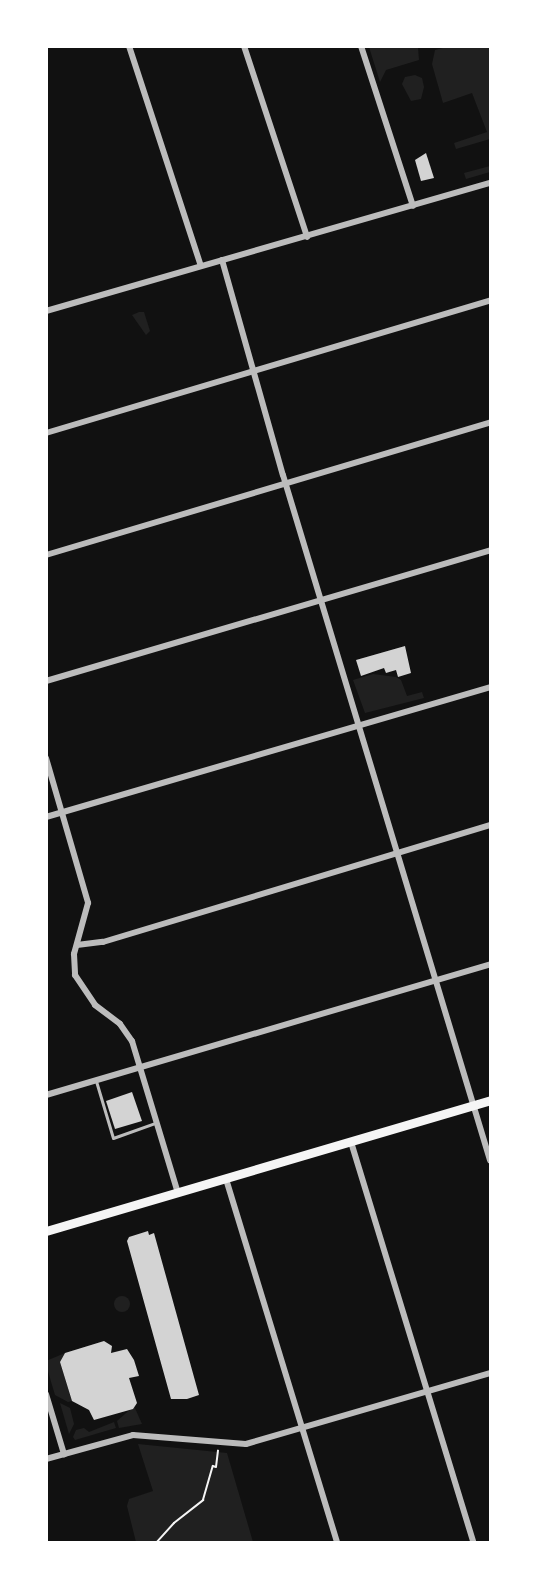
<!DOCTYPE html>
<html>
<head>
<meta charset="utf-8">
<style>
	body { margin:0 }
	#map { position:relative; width:537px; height:1589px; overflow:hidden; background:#111; font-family:"Fira Sans Condensed",sans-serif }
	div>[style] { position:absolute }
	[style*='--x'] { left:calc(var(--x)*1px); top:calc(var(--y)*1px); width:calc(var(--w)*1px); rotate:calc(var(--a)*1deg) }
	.green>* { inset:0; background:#202020 }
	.round { border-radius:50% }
	.building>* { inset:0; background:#d3d3d3 }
	.path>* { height:1.5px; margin:-0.75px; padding:0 0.75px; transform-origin:0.75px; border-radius:0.75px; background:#f5f5f5 }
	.service>* { height:3px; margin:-1.5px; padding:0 1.5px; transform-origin:1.5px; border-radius:1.5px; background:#bcbcbc }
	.minor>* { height:6px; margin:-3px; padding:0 3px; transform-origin:3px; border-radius:3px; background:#bcbcbc }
	.primary>* { height:9px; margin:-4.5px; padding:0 4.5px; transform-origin:4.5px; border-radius:4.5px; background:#f5f5f5 }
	span { translate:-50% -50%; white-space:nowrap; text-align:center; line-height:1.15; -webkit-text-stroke:6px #fff; paint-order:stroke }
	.frame { position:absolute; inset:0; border:48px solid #fff; pointer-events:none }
</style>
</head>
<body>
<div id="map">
	<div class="green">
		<i style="clip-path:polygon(369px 47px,418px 47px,419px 60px,386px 70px,380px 82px)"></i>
		<i style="clip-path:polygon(447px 47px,490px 47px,490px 139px,456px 149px,454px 143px,487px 132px,472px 93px,443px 103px,432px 64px,435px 50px)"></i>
		<i style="clip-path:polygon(415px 75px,422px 78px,424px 87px,421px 99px,411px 101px,402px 84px,405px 77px)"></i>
		<i style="clip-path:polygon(490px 166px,490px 172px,466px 179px,464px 173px)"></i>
		<i style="clip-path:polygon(139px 312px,144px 312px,150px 331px,146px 335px,132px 315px)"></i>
		<i style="clip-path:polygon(373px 674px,396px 677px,401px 680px,407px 696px,422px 692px,424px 698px,365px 713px,353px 680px)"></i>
		<i class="round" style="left:114px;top:1296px;width:16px;height:16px"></i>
		<i style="clip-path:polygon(65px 1353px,60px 1362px,72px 1401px,68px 1402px,55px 1395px,47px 1368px,46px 1361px)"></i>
		<i style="clip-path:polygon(60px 1403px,70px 1408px,74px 1424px,69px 1434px)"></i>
		<i style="clip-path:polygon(134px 1406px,142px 1424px,119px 1428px,117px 1421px)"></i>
		<i style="clip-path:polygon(114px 1422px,116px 1428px,75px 1440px,73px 1437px,76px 1430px,84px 1428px,89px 1432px)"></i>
		<i style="clip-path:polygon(138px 1444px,227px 1453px,253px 1542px,136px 1542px,127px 1506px,129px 1499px,153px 1491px)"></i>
	</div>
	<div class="building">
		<i style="clip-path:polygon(426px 153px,434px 178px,421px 181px,415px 160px)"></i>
		<i style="clip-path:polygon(405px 646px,411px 673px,398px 677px,396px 670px,386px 673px,384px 668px,361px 676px,356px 660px)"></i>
		<i style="clip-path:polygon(132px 1092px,142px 1121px,115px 1129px,106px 1101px)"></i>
		<i style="clip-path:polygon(148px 1231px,149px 1235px,154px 1233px,199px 1395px,187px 1399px,171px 1399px,127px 1241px,129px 1237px)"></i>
		<i style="clip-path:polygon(104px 1341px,112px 1346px,111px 1353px,127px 1349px,134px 1360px,139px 1376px,129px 1378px,137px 1403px,133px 1409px,94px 1420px,89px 1410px,72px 1401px,60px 1362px,65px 1353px)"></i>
	</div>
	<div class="path">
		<i style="--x:157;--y:1542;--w:25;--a:-48"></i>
		<i style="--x:174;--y:1523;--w:37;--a:-38"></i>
		<i style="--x:203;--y:1500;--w:35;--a:-74"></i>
		<i style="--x:213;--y:1466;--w:3;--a:18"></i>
		<i style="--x:216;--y:1467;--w:16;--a:-83"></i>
	</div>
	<div class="service">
		<i style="--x:96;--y:1081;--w:59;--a:73.4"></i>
		<i style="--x:113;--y:1138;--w:45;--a:-19.7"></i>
	</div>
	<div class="minor">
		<i style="--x:129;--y:46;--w:231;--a:71.9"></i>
		<i style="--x:244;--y:46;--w:201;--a:71.7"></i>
		<i style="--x:361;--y:46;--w:168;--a:72"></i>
		<i style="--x:222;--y:260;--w:223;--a:74.2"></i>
		<i style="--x:283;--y:475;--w:716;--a:73.19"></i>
		<i style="--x:46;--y:311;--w:462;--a:-16.1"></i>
		<i style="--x:46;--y:433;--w:463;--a:-16.6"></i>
		<i style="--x:46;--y:555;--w:463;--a:-16.6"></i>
		<i style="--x:46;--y:681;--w:463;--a:-16.4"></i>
		<i style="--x:46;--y:758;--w:151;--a:73.8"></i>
		<i style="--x:88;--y:903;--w:53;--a:105.4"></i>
		<i style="--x:74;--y:954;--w:21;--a:87"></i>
		<i style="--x:75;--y:975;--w:36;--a:56"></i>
		<i style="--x:95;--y:1005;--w:31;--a:37"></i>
		<i style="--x:120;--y:1024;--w:21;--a:55"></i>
		<i style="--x:132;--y:1041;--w:159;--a:73.2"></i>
		<i style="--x:46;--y:817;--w:463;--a:-16.3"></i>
		<i style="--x:77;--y:945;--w:26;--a:-7"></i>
		<i style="--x:103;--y:942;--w:404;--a:-16.8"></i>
		<i style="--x:46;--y:1095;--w:463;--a:-16.4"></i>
		<i style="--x:351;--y:1142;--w:418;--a:73"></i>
		<i style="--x:226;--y:1179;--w:380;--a:73"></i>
		<i style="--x:46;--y:1394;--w:63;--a:73.3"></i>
		<i style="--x:46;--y:1459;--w:90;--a:-15.4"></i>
		<i style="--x:133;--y:1435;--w:113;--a:4.6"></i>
		<i style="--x:246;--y:1444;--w:254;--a:-16.2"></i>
	</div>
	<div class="primary">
		<i style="--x:46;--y:1231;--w:463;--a:-16.4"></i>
	</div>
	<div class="frame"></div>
</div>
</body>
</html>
